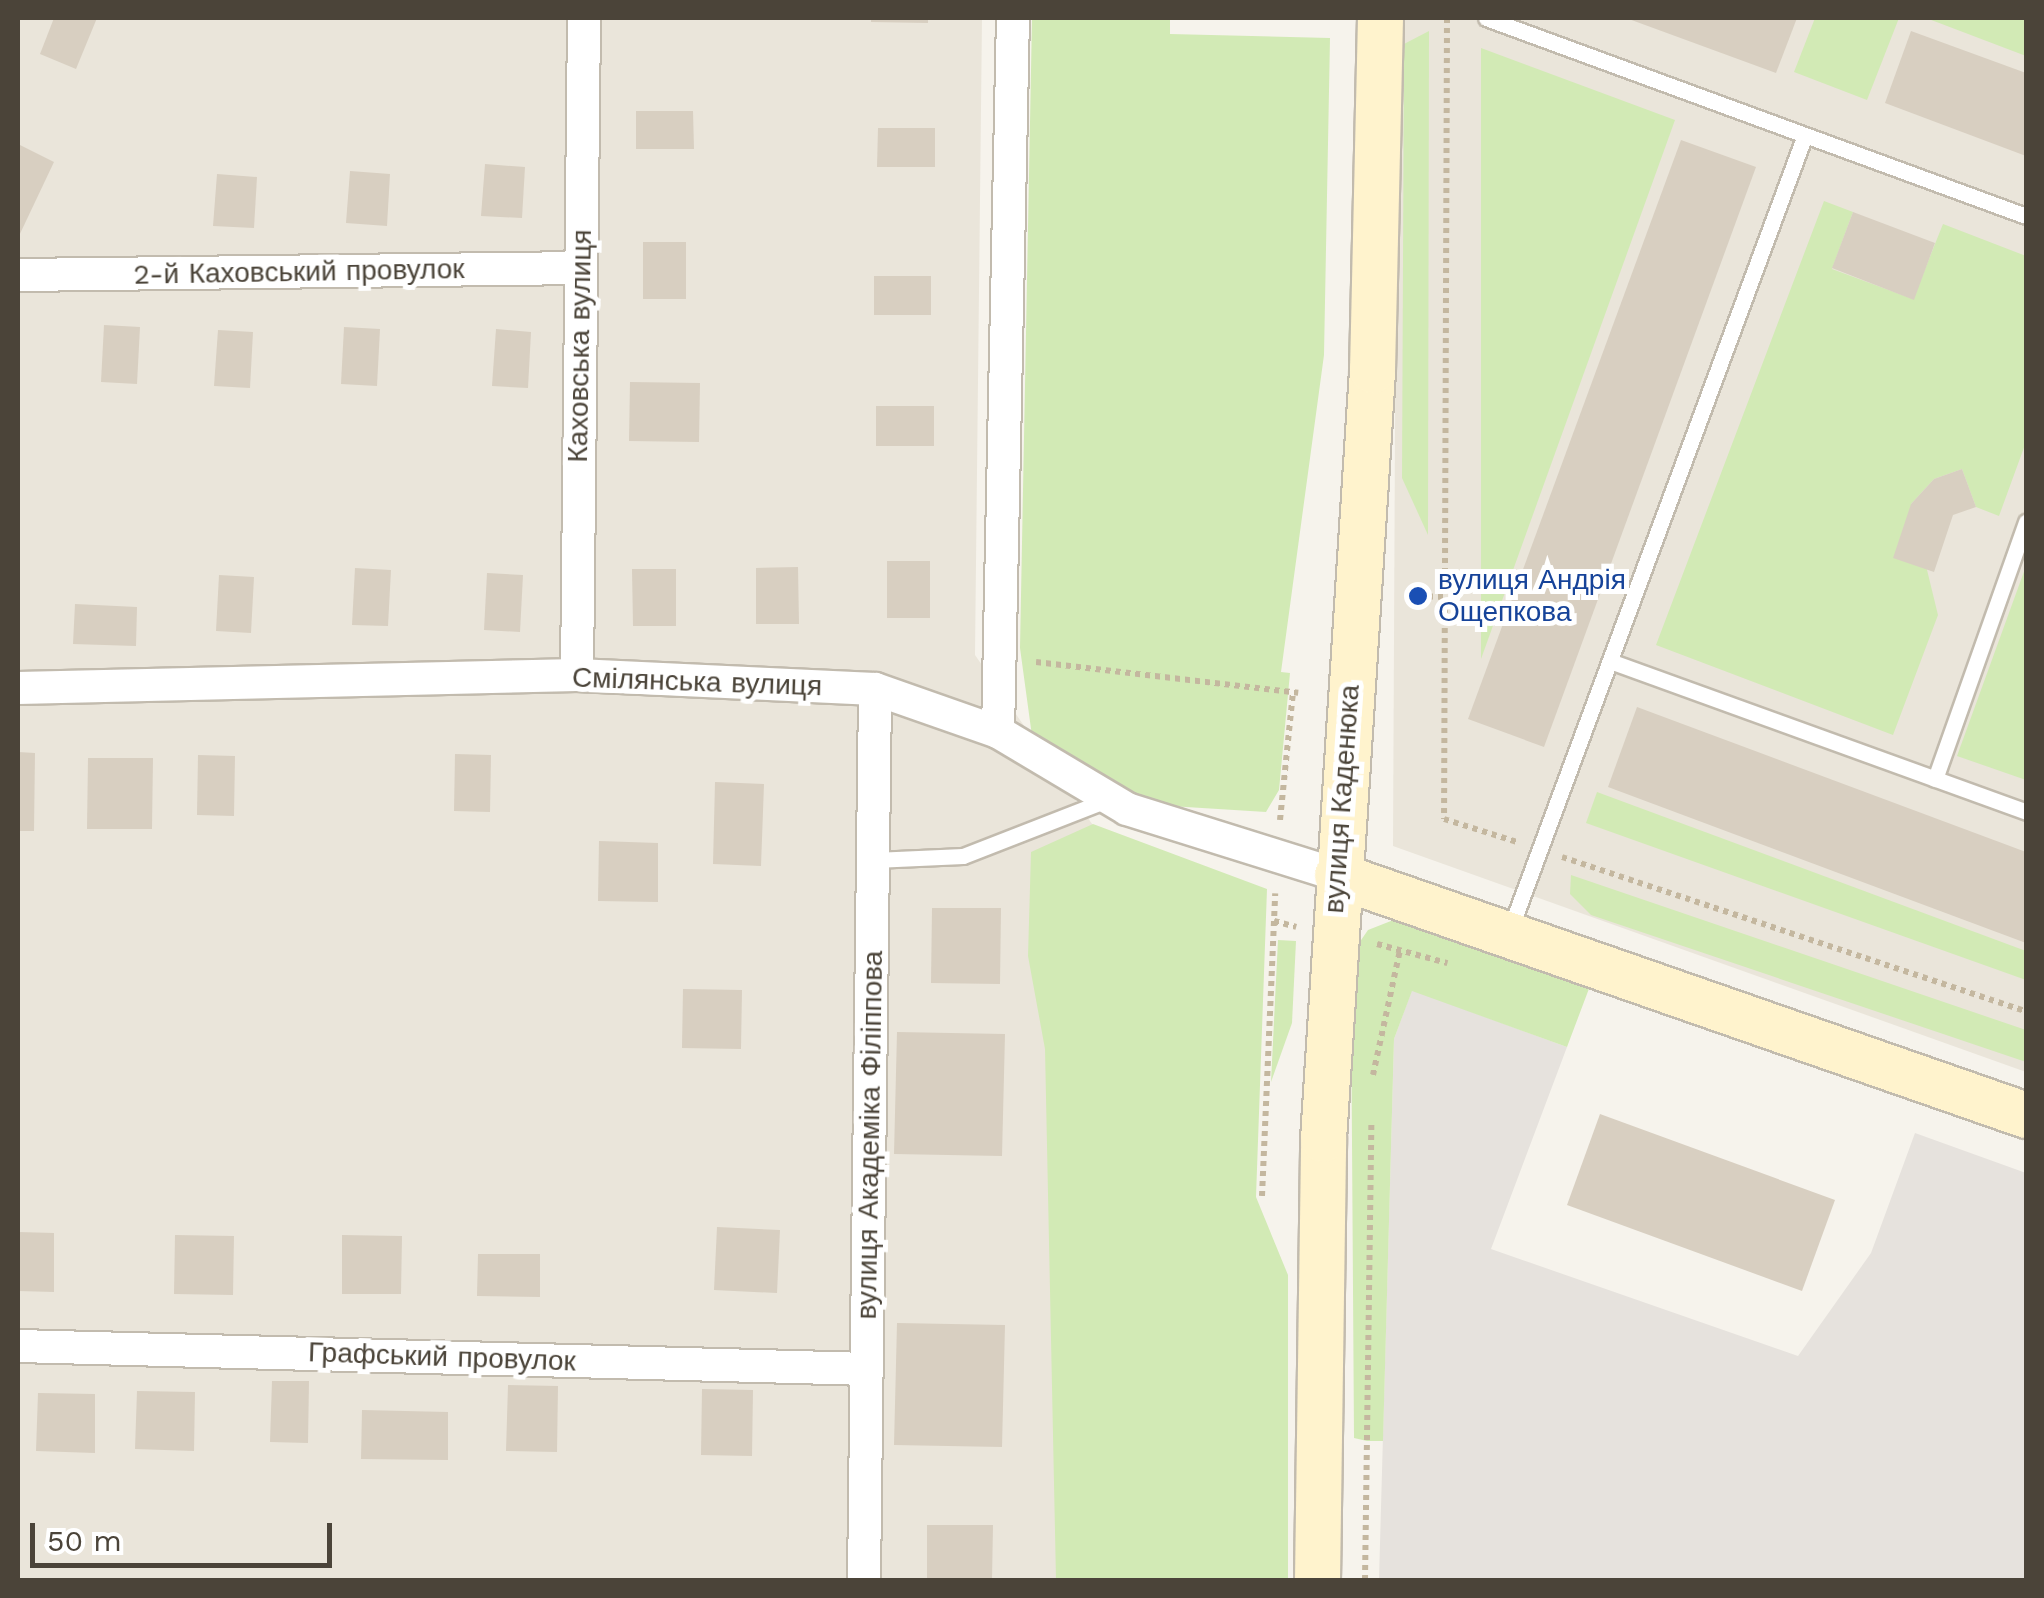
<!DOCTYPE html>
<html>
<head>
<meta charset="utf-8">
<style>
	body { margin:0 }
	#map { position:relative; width:2044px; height:1598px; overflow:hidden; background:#f6f3ec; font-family:"Work Sans",sans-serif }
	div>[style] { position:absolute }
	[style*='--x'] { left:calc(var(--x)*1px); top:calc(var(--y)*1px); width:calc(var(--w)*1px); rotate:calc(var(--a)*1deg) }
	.residential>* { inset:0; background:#eae5da }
	.industrial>* { inset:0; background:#e6e2dd }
	.green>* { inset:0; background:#d2eab5 }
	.building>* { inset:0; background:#d8cfc1 }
	.path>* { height:6px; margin-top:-3px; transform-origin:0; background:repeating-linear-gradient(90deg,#c4b79f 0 5px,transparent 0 10px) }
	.roads { filter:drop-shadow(2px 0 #c2bbae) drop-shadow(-2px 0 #c2bbae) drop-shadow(0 2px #c2bbae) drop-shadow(0 -2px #c2bbae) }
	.lane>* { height:15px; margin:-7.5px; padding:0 7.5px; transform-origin:7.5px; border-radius:7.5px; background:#fff }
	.street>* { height:32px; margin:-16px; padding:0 16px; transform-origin:16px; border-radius:16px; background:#fff }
	.secondary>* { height:45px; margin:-22.5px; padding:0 22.5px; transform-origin:22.5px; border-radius:22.5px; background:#fff3cd }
	.dots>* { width:28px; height:28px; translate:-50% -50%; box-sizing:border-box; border:5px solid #fff; border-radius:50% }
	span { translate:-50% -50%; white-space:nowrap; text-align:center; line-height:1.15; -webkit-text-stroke:10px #fff; paint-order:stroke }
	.street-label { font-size:28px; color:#4b4439 }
	.transit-label { font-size:28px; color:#164399 }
	.left { translate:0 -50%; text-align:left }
	.frame { position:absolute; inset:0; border:20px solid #4b4439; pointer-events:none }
	.scale { position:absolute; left:30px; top:1523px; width:302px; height:45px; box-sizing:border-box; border:5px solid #4b4439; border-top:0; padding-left:12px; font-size:30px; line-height:35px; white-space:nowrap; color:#4b4439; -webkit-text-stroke:8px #fff; paint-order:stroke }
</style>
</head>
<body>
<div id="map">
	<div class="residential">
		<i style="clip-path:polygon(18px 18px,982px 18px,975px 655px,1099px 834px,1058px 1580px,18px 1580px)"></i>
		<i style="clip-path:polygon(1397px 18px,2026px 18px,2026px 1072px,1393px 846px)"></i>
	</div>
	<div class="industrial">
		<i style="clip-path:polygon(1412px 990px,1567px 1047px,1491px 1249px,1798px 1356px,1871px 1253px,1915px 1133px,2026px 1173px,2026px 1580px,1379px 1580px,1394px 1039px)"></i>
	</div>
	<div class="green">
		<i style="clip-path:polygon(1032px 18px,1170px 18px,1170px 34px,1330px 38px,1324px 355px,1281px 672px,1290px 673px,1279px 790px,1266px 812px,1154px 805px,1032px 736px,1020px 648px)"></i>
		<i style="clip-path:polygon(1815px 18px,1899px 18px,1867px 100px,1794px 72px)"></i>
		<i style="clip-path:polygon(1926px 18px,2026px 18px,2026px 56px)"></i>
		<i style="clip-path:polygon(1429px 31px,1428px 535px,1402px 478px,1404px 44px)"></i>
		<i style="clip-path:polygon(1481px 48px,1675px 120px,1481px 659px)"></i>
		<i style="clip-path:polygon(1824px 201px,1853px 212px,1832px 269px,1913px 299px,1943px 224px,2026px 256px,2026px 442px,1999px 516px,1976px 507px,1962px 469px,1934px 479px,1911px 504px,1938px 615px,1893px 735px,1656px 645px)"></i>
		<i style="clip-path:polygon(2026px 566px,2025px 627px,2026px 780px,1957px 756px)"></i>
		<i style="clip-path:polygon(1597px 792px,2026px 951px,2026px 980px,1586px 823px)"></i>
		<i style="clip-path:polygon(1093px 824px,1267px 889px,1256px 1197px,1288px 1275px,1288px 1580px,1056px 1580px,1045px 1049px,1028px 956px,1031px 852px)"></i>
		<i style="clip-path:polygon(1571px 875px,2026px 1030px,2026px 1062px,1591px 915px,1570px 894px)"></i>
		<i style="clip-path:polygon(1396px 919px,1590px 986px,1567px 1047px,1412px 991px,1394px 1039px,1383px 1441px,1367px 1441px,1354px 1438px,1351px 995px,1357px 946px,1368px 930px)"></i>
		<i style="clip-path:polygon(1278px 940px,1296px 941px,1292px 1023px,1271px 1082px)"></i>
	</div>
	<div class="building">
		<i style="clip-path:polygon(54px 18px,97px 18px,76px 69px,40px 54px)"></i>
		<i style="clip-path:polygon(871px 18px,928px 18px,928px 23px,871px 22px)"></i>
		<i style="clip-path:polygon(1626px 18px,1797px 18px,1776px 73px)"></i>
		<i style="clip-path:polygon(1911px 31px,2026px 73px,2026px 156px,1885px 103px)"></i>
		<i style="clip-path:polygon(636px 111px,693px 111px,694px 149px,636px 149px)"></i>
		<i style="clip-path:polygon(878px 128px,935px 128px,935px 167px,877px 167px)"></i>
		<i style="clip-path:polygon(1681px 140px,1756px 167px,1544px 747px,1468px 719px)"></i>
		<i style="clip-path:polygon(18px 144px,54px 162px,18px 238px)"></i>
		<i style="clip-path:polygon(485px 164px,525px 167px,522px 218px,481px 216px)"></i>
		<i style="clip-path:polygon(350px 171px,390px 174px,387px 226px,346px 223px)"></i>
		<i style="clip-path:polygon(217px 174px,257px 177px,254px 228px,213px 226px)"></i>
		<i style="clip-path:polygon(1853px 212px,1935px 243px,1914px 300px,1832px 268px)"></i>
		<i style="clip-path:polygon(643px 242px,686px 242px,686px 299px,643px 299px)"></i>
		<i style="clip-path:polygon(874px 276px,931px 276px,931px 315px,874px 315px)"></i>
		<i style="clip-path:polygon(104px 325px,140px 327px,137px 384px,101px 382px)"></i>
		<i style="clip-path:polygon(344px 327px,380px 329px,377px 386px,341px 384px)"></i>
		<i style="clip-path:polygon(496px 329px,531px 332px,528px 388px,492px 386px)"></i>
		<i style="clip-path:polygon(218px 330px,253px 332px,250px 388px,214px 386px)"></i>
		<i style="clip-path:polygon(630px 382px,700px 383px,699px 442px,629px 441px)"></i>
		<i style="clip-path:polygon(876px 406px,934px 406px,934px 446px,876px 446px)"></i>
		<i style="clip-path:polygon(1962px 469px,1976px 507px,1953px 515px,1934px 572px,1893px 558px,1911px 504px,1934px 479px)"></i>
		<i style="clip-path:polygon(887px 561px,930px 561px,930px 618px,887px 618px)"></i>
		<i style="clip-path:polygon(798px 567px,799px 624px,756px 624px,756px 568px)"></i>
		<i style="clip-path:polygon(355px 568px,391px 570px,388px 626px,352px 625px)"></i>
		<i style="clip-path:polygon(632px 569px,676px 569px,676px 626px,633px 626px)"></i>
		<i style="clip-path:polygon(487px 573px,523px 575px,520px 632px,484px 630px)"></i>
		<i style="clip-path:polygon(219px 575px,254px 577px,251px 633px,216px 631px)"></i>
		<i style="clip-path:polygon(75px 604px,137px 607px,136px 646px,73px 644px)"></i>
		<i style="clip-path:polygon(1637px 707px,2026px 852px,2026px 943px,1608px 787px)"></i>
		<i style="clip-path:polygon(18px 752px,35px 753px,34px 831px,18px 831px)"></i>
		<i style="clip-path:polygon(455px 754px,491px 755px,490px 812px,454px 811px)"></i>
		<i style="clip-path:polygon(198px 755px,235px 756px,234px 816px,197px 815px)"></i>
		<i style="clip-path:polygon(88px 758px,153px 758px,152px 829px,87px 829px)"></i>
		<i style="clip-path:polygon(715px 782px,764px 784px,761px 866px,713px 864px)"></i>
		<i style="clip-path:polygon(599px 841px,658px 843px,658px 902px,598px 901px)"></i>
		<i style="clip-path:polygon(932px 908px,1001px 908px,1000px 984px,931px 983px)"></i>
		<i style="clip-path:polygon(683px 989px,742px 990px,741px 1049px,682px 1048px)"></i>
		<i style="clip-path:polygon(897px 1032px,1005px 1034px,1002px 1156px,894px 1154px)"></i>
		<i style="clip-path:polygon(1600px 1114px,1835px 1200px,1802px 1291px,1567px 1205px)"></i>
		<i style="clip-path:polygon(717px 1227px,780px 1230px,777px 1293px,714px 1290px)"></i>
		<i style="clip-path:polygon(18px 1232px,54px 1233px,54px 1292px,18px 1291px)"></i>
		<i style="clip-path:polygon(175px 1235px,234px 1236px,233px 1295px,174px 1294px)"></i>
		<i style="clip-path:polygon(342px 1235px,402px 1236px,401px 1294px,342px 1294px)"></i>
		<i style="clip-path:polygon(478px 1254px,540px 1254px,540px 1297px,477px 1296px)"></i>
		<i style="clip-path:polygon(897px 1323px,1005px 1325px,1002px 1447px,894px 1445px)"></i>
		<i style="clip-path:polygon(272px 1381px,309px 1381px,308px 1443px,270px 1442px)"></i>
		<i style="clip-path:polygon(508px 1385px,558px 1386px,557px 1452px,506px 1451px)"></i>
		<i style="clip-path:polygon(702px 1389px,753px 1390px,752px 1456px,701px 1455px)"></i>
		<i style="clip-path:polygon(137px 1391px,195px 1392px,194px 1451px,135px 1449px)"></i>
		<i style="clip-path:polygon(38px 1393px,95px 1394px,95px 1453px,36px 1451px)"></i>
		<i style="clip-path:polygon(362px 1410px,448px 1412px,448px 1460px,361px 1459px)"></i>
		<i style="clip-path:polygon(927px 1525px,993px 1525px,992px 1580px,927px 1580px)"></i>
	</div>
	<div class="path">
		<i style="--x:1447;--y:18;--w:801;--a:90.21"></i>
		<i style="--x:1444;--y:819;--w:77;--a:17.5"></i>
		<i style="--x:1418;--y:596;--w:27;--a:2"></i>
		<i style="--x:1036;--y:662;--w:264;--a:6.7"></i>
		<i style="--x:1280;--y:820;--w:129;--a:-84.2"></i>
		<i style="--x:1562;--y:857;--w:489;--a:18.4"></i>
		<i style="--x:1274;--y:921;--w:23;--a:15"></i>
		<i style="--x:1377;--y:944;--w:73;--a:15.2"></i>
		<i style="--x:1373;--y:1075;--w:128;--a:-77.8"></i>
		<i style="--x:1262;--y:1196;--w:303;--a:-87.5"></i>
		<i style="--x:1365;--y:1580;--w:458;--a:-89.2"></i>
	</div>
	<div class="roads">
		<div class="lane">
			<i style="--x:1486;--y:18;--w:575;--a:20.14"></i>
			<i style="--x:1610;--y:661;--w:443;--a:19.9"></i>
			<i style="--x:1935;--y:779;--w:273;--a:-70.5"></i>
			<i style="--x:874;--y:860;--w:89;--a:-2.6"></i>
			<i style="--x:963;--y:856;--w:157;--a:-21.3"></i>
			<i style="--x:1509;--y:932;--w:850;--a:-69.63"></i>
		</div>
		<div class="street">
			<i style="--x:18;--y:275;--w:563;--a:-0.71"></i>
			<i style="--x:577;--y:675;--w:657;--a:-89.39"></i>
			<i style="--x:18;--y:688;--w:559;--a:-1.33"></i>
			<i style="--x:577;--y:675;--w:298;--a:2.7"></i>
			<i style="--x:875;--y:689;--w:130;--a:19.3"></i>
			<i style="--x:998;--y:732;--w:150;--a:30.8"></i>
			<i style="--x:1127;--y:809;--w:220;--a:17.4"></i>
			<i style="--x:998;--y:732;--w:714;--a:-88.8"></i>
			<i style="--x:18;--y:1346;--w:848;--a:1.55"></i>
			<i style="--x:864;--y:1580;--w:891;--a:-89.29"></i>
		</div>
		<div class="secondary">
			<i style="--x:1337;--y:875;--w:730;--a:19.2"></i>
			<i style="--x:1317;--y:1580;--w:441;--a:-89.2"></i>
			<i style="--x:1323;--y:1139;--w:771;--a:-86.35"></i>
			<i style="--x:1372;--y:370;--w:352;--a:-88.7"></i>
		</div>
	</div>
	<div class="dots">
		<i style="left:1418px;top:596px;background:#1a4fb4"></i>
	</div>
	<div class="street-label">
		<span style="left:299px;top:272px;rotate:-1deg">2-й Каховський провулок</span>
		<span style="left:580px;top:346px;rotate:-89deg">Каховська вулиця</span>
		<span style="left:697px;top:682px;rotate:2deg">Смілянська вулиця</span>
		<span style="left:1342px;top:799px;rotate:-86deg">вулиця Каденюка</span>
		<span style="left:870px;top:1135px;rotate:-89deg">вулиця Академіка Філіппова</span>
		<span style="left:442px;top:1357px;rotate:2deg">Графський провулок</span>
	</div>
	<div class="transit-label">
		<span class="left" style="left:1438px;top:596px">вулиця Андрія<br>Ощепкова</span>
	</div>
	<div class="frame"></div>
	<div class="scale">50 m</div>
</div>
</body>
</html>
